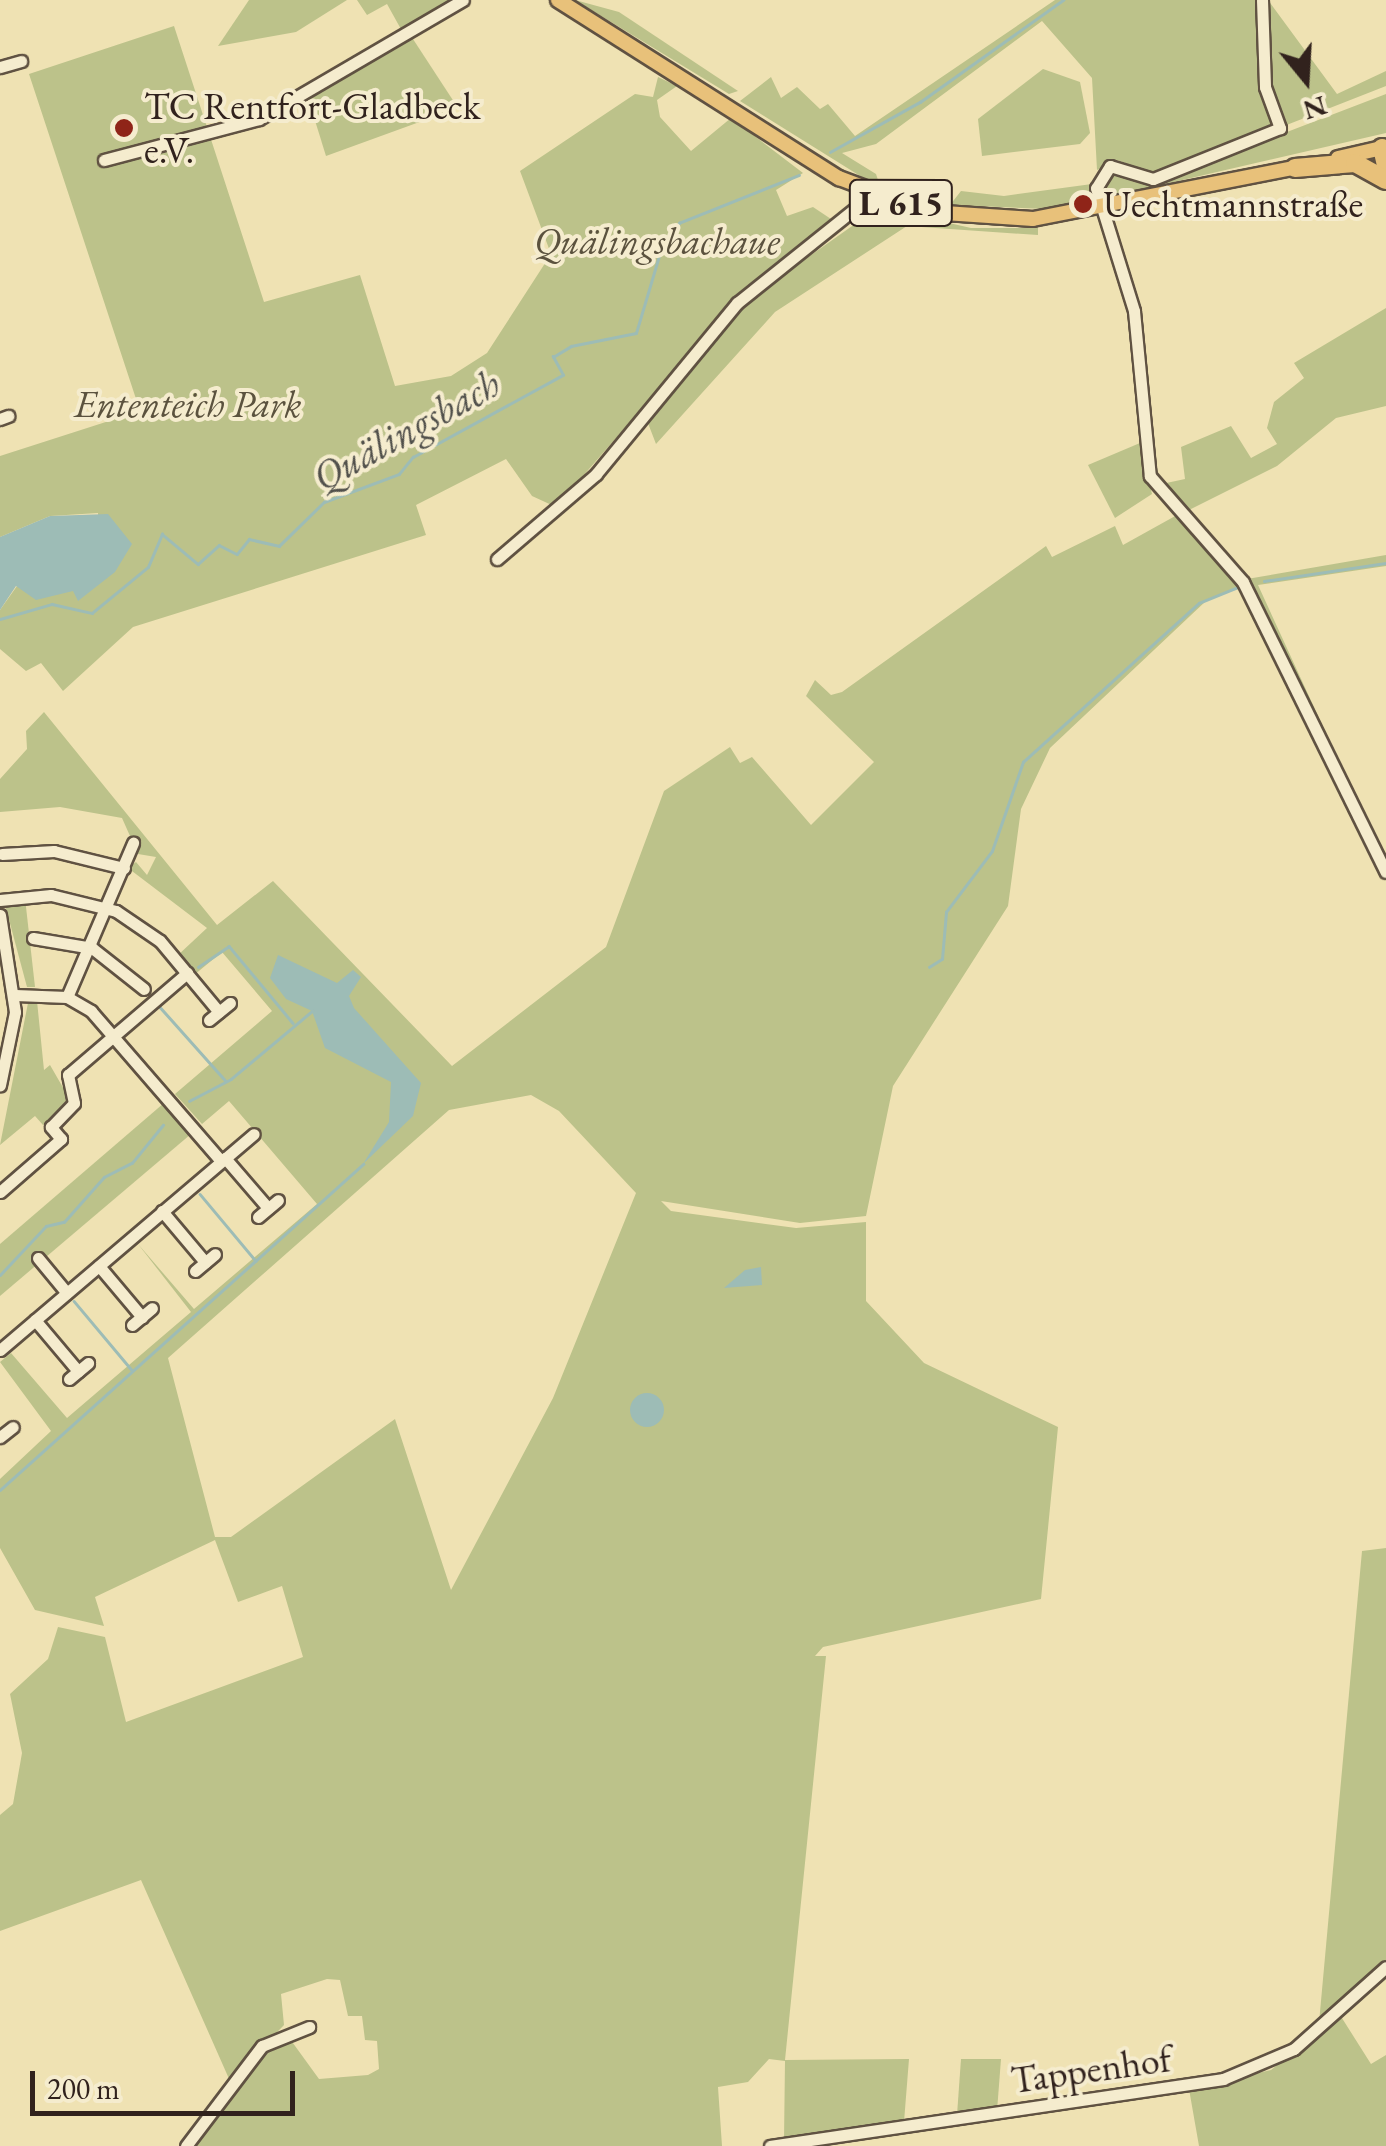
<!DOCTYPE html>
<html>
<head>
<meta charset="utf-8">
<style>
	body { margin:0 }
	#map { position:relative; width:1386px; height:2146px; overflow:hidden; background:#efe2b3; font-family:"EB Garamond",serif }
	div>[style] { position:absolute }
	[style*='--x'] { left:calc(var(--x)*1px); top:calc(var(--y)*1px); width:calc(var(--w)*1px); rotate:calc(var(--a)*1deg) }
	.green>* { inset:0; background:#bcc28a }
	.water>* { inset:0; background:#9dbcb6 }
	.round { border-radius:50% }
	.stream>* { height:2.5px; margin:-1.25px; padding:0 1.25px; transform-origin:1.25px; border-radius:1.25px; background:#9dbcb6 }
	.roads { filter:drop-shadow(2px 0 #605242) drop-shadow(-2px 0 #605242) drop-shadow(0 2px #605242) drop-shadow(0 -2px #605242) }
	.minor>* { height:11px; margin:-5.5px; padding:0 5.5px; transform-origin:5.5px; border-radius:5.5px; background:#f5ecce }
	.major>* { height:14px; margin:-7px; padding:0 7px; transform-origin:7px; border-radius:7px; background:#e8c17a }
	.highway>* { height:18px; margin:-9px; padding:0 9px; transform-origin:9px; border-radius:9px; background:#e8c17a }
	.dots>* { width:28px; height:28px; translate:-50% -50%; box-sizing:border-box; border:5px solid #f5ecce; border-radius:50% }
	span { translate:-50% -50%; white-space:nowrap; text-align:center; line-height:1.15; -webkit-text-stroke:8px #f5ecce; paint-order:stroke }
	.shield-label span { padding:2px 8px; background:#f5ecce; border:2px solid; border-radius:8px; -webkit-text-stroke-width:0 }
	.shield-label { font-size:35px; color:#31221d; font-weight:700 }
	.poi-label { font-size:38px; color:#31221d }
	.left { translate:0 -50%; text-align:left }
	.park-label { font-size:38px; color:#5b523e; font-style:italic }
	.street-label { font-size:38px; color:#31221d }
	.water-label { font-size:40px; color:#51504b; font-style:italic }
	.north { position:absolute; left:1256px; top:30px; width:100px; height:100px; -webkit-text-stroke:8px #f5ecce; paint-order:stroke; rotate:162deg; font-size:28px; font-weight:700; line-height:40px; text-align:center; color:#31221d }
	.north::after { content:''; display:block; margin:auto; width:35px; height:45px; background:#31221d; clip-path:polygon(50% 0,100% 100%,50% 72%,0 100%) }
	.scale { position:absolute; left:30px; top:2071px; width:265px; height:45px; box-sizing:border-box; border:5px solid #31221d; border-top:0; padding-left:12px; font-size:30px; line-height:35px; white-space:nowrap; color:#31221d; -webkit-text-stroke:8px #f5ecce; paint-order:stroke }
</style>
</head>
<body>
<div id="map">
	<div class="green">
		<i style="clip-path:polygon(249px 0,347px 0,296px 32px,218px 46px)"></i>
		<i style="clip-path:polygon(357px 0,457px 0,402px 31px,387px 4px,367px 15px)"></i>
		<i style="clip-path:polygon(575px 0,619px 12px,738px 91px,729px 94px)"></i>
		<i style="clip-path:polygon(1055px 0,1258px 0,1266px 40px,1268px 0,1337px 94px,1386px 71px,1386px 86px,1159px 175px,1117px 160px,1097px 170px,1092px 78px,1042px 21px,876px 144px,842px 153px,876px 174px,881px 189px,740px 101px,771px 77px,781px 98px,797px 87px,820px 109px,828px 104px,855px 136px)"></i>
		<i style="clip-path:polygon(174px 26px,264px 302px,360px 275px,395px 386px,451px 376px,487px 353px,551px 254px,520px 171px,635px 94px,653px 97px,658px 77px,677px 86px,657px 100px,660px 117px,691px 151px,731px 118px,803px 173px,776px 190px,787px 216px,813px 207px,837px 223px,735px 301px,556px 507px,532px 496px,506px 459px,416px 505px,426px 535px,133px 627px,63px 691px,41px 663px,26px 671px,0 649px,0 610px,17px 586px,47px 592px,98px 584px,98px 513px,50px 516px,0 537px,0 456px,140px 411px,29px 74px)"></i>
		<i style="clip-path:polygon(411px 36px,458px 108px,326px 156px,308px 98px)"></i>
		<i style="clip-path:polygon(1043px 69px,1080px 82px,1090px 133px,1080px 144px,982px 156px,978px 119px)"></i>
		<i style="clip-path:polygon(1386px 94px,1386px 133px,1109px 197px,1100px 190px,1103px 174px,1154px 183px)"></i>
		<i style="clip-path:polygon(1092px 184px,1090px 201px,1045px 209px,950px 205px,961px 191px,1004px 196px)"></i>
		<i style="clip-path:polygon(879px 207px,971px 228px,1038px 228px,1038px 235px,907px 226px,775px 312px,656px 444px,646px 418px,739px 306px)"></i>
		<i style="clip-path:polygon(1386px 308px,1386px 406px,1336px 418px,1277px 466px,1185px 512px,1157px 485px,1185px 479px,1181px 447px,1231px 426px,1251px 458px,1277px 444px,1267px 428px,1274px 402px,1304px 378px,1294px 363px)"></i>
		<i style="clip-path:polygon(1140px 443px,1152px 494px,1115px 518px,1088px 465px)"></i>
		<i style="clip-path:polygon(evenodd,1177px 515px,1243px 587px,1207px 600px,1050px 748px,1021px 809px,1008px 906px,893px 1086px,866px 1216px,800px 1223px,661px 1201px,671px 1211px,796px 1228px,866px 1222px,866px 1301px,924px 1363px,1058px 1427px,1041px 1599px,823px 1647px,815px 1656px,826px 1656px,785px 2060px,909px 2059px,904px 2122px,784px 2140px,785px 2061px,769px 2059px,748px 2082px,718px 2087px,722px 2146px,189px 2146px,261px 2052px,290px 2039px,319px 2079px,368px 2075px,379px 2069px,377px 2041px,365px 2040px,362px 2016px,348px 2016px,340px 1980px,327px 1979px,281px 1994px,284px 2025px,230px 2081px,141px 1880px,0 1931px,0 1815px,13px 1804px,22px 1753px,10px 1694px,48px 1659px,58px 1627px,105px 1637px,126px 1722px,303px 1657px,282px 1586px,238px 1602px,215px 1540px,95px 1597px,104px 1626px,35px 1610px,0 1548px,0 1479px,51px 1431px,0 1362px,11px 1353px,67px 1418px,191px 1312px,138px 1244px,194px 1309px,317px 1204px,229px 1101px,202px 1124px,175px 1094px,272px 1011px,222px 952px,194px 975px,177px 956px,207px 928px,128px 868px,136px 862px,147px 875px,156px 857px,138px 854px,122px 818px,60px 807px,0 812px,0 779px,27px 749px,26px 731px,44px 712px,217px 925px,273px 881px,452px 1066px,606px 947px,664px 791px,730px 747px,740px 763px,752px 757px,811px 825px,874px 762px,806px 696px,815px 680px,831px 695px,842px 692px,1046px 546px,1052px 557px,1115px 526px,1123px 545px,1177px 515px,531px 1095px,559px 1111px,636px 1193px,553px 1398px,451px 1590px,395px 1419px,231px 1537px,215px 1537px,168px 1358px,449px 1110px,531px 1095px)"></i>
		<i style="clip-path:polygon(1386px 555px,1386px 566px,1258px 585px,1386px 864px,1247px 579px)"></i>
		<i style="clip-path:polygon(25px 898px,35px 987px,27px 987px,4px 901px)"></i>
		<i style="clip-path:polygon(37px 1001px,44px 1070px,50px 1065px,69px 1098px,43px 1125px,35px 1116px,0 1145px,28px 1003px)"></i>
		<i style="clip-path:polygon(164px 1103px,191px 1134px,0 1296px,0 1244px)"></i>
		<i style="clip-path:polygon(1386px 1548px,1386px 1961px,1319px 2023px,1362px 1551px)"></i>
		<i style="clip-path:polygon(1340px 2015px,1371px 2064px,1386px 2055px,1386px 2146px,1199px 2146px,1189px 2089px,1271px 2070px)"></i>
		<i style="clip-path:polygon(961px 2059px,1001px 2059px,997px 2111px,957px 2115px)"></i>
	</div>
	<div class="water">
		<i style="clip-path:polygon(108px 514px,132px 544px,115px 572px,78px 601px,73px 591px,36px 600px,16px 586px,0 610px,0 537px,50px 516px)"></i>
		<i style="clip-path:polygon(278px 955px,337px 983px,353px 970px,361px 977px,349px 996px,354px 1008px,421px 1083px,413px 1116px,363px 1164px,389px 1122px,391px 1082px,325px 1048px,312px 1011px,286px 999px,270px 978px)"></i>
		<i style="clip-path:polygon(761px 1267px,762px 1285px,724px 1288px,745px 1270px)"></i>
		<i class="round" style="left:630px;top:1393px;width:34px;height:34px"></i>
	</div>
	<div class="stream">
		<i style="--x:830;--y:152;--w:103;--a:-29.1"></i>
		<i style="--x:920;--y:102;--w:176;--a:-35.5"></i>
		<i style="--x:1264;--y:581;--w:123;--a:-8.4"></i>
		<i style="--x:0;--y:619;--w:54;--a:-16.1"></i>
		<i style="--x:52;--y:604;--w:41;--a:12.7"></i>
		<i style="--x:92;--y:613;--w:72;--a:-39.4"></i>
		<i style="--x:148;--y:567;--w:36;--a:-67"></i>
		<i style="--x:162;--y:534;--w:47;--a:39.8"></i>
		<i style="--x:198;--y:564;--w:28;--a:-42"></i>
		<i style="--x:219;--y:545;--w:20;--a:27"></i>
		<i style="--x:237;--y:554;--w:19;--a:-51"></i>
		<i style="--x:249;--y:539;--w:31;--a:13"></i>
		<i style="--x:279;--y:546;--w:63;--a:-44.4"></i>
		<i style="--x:324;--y:502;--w:80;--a:-20.5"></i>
		<i style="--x:399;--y:474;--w:22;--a:-51"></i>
		<i style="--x:413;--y:457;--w:171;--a:-28.7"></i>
		<i style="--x:563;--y:375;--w:21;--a:-119"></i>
		<i style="--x:553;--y:357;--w:21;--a:-31"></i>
		<i style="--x:571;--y:346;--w:66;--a:-11.3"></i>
		<i style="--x:636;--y:333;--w:88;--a:-73.4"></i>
		<i style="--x:661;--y:249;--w:32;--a:-55"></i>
		<i style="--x:679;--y:223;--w:129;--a:-21.8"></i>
		<i style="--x:198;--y:967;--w:37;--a:-34"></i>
		<i style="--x:229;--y:946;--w:100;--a:50.3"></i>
		<i style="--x:929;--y:967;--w:15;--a:-32"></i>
		<i style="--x:942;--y:959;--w:47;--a:-85.1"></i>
		<i style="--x:946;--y:912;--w:76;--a:-53"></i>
		<i style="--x:992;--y:851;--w:94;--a:-70.8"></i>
		<i style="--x:1023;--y:762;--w:237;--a:-42.1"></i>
		<i style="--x:1199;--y:603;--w:42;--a:-22.3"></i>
		<i style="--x:160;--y:1007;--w:98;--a:48.3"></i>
		<i style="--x:189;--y:1101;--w:47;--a:-27.6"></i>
		<i style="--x:231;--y:1079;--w:106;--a:-40"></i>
		<i style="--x:200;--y:1194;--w:87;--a:50.1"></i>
		<i style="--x:0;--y:1275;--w:67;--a:-46.8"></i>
		<i style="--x:46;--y:1226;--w:18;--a:-13"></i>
		<i style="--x:64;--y:1222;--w:60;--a:-48.4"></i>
		<i style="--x:104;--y:1177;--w:31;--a:-27"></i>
		<i style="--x:132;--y:1163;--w:49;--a:-50.8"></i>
		<i style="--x:74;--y:1301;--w:89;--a:50"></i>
		<i style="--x:0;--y:1490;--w:488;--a:-41.9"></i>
	</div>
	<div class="roads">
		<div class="minor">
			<i style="--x:1262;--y:0;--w:87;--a:88"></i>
			<i style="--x:1265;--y:87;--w:44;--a:69.9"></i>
			<i style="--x:1280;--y:128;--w:137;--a:158.1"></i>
			<i style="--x:1153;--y:179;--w:45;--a:-163.2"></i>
			<i style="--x:1110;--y:166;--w:26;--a:122"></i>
			<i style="--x:1096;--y:188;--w:129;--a:72.8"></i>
			<i style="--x:1134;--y:311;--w:166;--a:84.5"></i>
			<i style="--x:1150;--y:476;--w:141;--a:48.7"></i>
			<i style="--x:1243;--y:582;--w:323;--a:63.8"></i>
			<i style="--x:0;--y:67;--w:22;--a:-16"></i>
			<i style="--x:104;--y:160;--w:160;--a:-14.8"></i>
			<i style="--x:259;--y:119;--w:236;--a:-30.3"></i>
			<i style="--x:0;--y:419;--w:9;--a:-21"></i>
			<i style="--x:497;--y:559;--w:130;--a:-40.6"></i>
			<i style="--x:596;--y:474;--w:222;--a:-50.5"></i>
			<i style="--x:737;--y:303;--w:174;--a:-38.7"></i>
			<i style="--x:2;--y:854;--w:52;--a:-3.3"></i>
			<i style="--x:54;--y:851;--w:72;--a:13.7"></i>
			<i style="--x:0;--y:900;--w:51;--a:-5.6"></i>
			<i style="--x:51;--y:895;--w:67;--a:13.8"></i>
			<i style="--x:116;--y:911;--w:53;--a:34.3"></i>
			<i style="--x:160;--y:941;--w:92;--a:50.3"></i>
			<i style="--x:0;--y:915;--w:98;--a:81.2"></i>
			<i style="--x:15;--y:1012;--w:75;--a:101.6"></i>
			<i style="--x:33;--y:938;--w:60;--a:9.6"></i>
			<i style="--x:92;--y:948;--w:66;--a:38.3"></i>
			<i style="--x:15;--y:995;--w:52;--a:2.2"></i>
			<i style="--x:67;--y:997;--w:28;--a:30"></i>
			<i style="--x:91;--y:1011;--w:198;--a:49.1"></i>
			<i style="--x:67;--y:997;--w:168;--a:-66.8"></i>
			<i style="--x:209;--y:1020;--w:27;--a:-39"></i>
			<i style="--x:225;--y:1158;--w:66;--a:49.3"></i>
			<i style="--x:0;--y:1192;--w:81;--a:-41"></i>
			<i style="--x:61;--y:1139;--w:16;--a:-130"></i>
			<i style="--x:51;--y:1127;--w:33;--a:-46"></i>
			<i style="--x:74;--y:1103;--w:29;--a:-102"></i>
			<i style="--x:68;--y:1075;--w:157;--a:-40.6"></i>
			<i style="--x:162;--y:1211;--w:67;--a:49.9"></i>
			<i style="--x:258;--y:1217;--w:26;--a:-40"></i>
			<i style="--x:38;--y:1258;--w:45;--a:50.4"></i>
			<i style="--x:99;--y:1266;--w:67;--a:49.9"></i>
			<i style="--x:195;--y:1271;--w:26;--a:-40"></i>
			<i style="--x:35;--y:1320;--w:67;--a:49.9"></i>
			<i style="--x:132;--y:1325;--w:26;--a:-40"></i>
			<i style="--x:0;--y:1350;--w:333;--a:-40.4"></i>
			<i style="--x:69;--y:1379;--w:25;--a:-40"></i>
			<i style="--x:0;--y:1437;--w:16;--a:-38"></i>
			<i style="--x:186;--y:2146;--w:126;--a:-52.8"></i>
			<i style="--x:262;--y:2046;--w:51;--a:-22"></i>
			<i style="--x:770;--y:2146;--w:458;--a:-8.4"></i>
			<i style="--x:1223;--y:2079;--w:77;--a:-22.9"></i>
			<i style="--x:1294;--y:2049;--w:123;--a:-41.7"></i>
		</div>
		<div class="major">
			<i style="--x:558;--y:0;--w:333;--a:32.4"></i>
			<i style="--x:839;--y:178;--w:97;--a:20.5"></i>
			<i style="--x:930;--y:212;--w:103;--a:3.9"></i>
			<i style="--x:1033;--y:219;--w:274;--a:-11.1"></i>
			<i style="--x:1338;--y:158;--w:49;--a:-12.9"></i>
		</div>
		<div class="highway">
			<i style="--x:1382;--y:148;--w:17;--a:77"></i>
			<i style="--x:1295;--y:168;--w:60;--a:-4.8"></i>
			<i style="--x:1355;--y:163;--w:35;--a:29"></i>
		</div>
	</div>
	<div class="dots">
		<i style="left:124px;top:128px;background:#8f2418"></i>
		<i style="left:1083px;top:204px;background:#8f2418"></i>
	</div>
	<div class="shield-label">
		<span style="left:901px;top:203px">L 615</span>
	</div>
	<div class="poi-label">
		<span class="left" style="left:144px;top:128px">TC Rentfort-Gladbeck<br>e.V.</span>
		<span class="left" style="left:1103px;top:204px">Uechtmannstraße</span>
	</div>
	<div class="park-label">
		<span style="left:657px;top:241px">Quälingsbachaue</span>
		<span style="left:188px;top:404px">Ententeich Park</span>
	</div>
	<div class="street-label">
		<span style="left:1091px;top:2069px;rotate:-8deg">Tappenhof</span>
	</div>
	<div class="water-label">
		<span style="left:406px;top:430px;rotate:-29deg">Quälingsbach</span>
	</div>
	<div class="north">N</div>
	<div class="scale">200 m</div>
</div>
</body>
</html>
